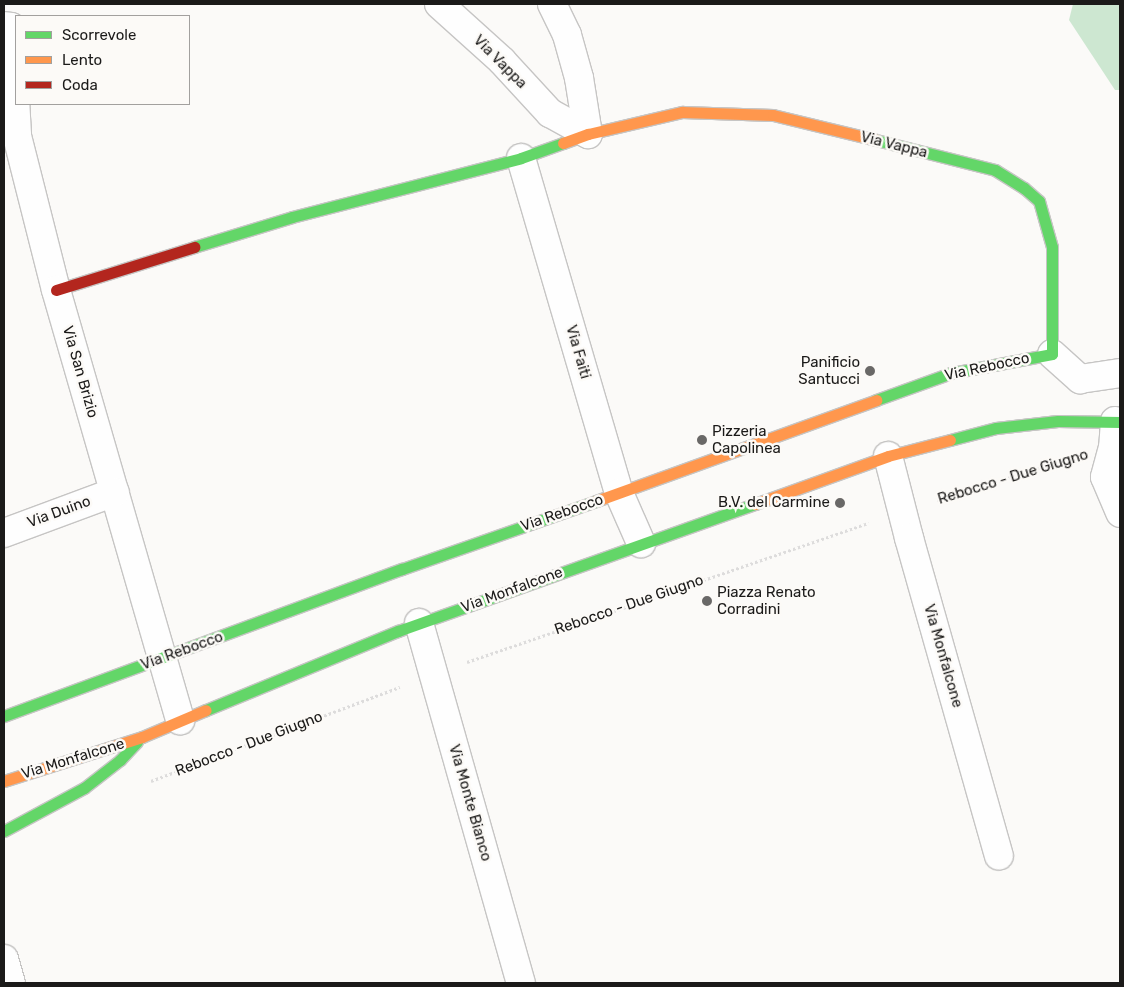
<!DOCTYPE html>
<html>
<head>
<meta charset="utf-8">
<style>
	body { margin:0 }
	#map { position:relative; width:1124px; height:987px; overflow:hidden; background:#fbfaf8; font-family:Rubik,sans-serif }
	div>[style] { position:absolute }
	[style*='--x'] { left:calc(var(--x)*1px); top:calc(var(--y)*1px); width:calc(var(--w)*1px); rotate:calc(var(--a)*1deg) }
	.green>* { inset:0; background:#cde7d1 }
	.path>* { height:3px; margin-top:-1.5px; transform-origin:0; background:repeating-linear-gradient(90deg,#dddcdc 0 2.5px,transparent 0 5px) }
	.roads { filter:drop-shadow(1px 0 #c6c5c4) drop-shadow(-1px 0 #c6c5c4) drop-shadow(0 1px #c6c5c4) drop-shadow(0 -1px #c6c5c4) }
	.street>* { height:28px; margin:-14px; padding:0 14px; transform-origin:14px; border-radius:14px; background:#fefefe }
	.fast>* { height:11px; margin:-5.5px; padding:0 5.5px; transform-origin:5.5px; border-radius:5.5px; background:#63d668 }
	.slow>* { height:11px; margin:-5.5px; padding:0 5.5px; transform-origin:5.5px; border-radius:5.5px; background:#ff974d }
	.jam>* { height:11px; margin:-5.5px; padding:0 5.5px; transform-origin:5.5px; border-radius:5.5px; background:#b3261e }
	.dots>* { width:14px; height:14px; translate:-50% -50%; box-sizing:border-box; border:2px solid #fcfaf7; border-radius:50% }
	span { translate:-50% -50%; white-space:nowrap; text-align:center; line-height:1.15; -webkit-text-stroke:5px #fcfaf7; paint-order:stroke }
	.street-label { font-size:15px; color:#1b1a19 }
	.poi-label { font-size:15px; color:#1b1a19 }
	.right { translate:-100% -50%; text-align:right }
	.left { translate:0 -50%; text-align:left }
	.frame { position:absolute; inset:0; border:5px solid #1b1a19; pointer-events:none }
	.legend { position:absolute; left:15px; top:15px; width:175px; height:90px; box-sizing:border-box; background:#fcfaf7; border:1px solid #a2a09e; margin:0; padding:6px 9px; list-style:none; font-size:15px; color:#1b1a19 }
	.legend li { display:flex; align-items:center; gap:10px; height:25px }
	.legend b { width:25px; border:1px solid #a2a09e }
</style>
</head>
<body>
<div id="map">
	<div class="green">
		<i style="clip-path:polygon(1073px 4px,1120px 4px,1120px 90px,1115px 90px,1069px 20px)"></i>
	</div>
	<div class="path">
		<i style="--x:937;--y:500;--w:136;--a:-17.5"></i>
		<i style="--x:467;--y:662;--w:425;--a:-19.1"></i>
		<i style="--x:151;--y:781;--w:266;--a:-20.7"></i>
	</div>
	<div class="roads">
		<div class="street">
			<i style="--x:439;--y:4;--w:85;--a:42.1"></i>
			<i style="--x:502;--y:61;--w:71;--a:47.3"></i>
			<i style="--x:550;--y:113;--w:43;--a:28.9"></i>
			<i style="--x:552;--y:4;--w:34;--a:64"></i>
			<i style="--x:567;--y:35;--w:45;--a:74.4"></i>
			<i style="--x:579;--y:78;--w:57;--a:80.9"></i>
			<i style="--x:4;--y:26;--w:7;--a:8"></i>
			<i style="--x:11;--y:27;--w:109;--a:86.8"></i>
			<i style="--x:17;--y:136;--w:159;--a:75.8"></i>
			<i style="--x:56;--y:290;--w:448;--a:73.9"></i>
			<i style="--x:521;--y:158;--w:349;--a:73.7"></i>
			<i style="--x:619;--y:493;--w:55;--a:66.3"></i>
			<i style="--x:1052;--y:354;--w:38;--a:42"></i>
			<i style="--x:1080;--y:379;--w:40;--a:-8.5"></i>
			<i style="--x:1115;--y:421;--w:26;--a:94"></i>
			<i style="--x:1113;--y:447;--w:31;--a:105"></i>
			<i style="--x:1105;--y:477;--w:39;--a:67"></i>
			<i style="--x:888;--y:456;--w:85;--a:75.6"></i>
			<i style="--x:909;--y:538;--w:330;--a:74.2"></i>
			<i style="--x:4;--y:533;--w:118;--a:-20.3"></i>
			<i style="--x:419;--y:623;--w:374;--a:74.2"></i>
			<i style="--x:4;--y:959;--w:25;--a:74"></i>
		</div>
		<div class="fast">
			<i style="--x:876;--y:140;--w:123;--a:14.1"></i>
			<i style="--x:995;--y:170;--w:34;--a:32"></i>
			<i style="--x:1024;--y:188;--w:20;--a:41"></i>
			<i style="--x:1039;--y:201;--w:48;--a:74.2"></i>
			<i style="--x:1052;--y:247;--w:107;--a:90"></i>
			<i style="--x:1052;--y:354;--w:103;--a:169.3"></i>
			<i style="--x:951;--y:373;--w:80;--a:160.2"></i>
			<i style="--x:194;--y:247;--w:102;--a:-17"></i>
			<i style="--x:292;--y:217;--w:236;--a:-14.4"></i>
			<i style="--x:521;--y:158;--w:45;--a:-19.7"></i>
			<i style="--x:950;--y:440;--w:48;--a:-14.6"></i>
			<i style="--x:996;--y:428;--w:62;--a:-6.4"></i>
			<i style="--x:1058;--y:421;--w:62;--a:0.9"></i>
			<i style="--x:206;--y:710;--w:208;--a:-22.4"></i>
			<i style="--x:398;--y:631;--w:379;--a:-19.6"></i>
			<i style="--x:4;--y:716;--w:424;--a:-20.3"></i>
			<i style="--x:402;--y:569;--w:206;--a:-19.3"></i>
			<i style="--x:4;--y:831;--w:91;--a:-28.3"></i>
			<i style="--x:84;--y:788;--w:46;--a:-37.9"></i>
			<i style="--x:120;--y:760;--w:25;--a:-47"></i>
		</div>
		<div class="slow">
			<i style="--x:563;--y:143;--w:27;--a:-20"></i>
			<i style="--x:588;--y:134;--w:97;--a:-13.2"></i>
			<i style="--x:682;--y:112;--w:91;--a:1.9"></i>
			<i style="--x:773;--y:115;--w:106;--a:13.6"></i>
			<i style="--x:596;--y:501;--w:298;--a:-19.8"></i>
			<i style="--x:755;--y:504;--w:141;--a:-19.8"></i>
			<i style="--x:888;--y:456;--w:64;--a:-14.5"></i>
			<i style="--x:4;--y:781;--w:145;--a:-17.7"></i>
			<i style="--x:142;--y:737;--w:69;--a:-22.9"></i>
		</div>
		<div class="jam">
			<i style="--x:56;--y:290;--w:145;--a:-17.3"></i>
		</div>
	</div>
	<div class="dots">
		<i style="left:870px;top:371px;background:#696867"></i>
		<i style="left:702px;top:440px;background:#696867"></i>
		<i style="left:840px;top:503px;background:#696867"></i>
		<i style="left:707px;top:601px;background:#696867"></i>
	</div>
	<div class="street-label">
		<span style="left:500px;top:62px;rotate:45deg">Via Vappa</span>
		<span style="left:894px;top:145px;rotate:14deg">Via Vappa</span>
		<span style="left:578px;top:352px;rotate:74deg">Via Faiti</span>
		<span style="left:987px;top:367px;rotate:-12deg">Via Rebocco</span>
		<span style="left:80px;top:372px;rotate:74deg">Via San Brizio</span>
		<span style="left:1013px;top:477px;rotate:-17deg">Rebocco - Due Giugno</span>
		<span style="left:59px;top:512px;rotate:-20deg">Via Duino</span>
		<span style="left:562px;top:513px;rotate:-19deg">Via Rebocco</span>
		<span style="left:512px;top:590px;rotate:-20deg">Via Monfalcone</span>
		<span style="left:629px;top:605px;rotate:-19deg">Rebocco - Due Giugno</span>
		<span style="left:182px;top:651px;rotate:-20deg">Via Rebocco</span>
		<span style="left:943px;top:656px;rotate:74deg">Via Monfalcone</span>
		<span style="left:249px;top:744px;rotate:-21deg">Rebocco - Due Giugno</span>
		<span style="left:73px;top:759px;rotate:-17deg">Via Monfalcone</span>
		<span style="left:470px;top:803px;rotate:74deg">Via Monte Bianco</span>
	</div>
	<div class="poi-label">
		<span class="right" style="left:860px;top:371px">Panificio<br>Santucci</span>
		<span class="left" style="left:712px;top:440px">Pizzeria<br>Capolinea</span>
		<span class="right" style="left:830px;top:503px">B.V. del Carmine</span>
		<span class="left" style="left:717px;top:601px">Piazza Renato<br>Corradini</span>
	</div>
	<div class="frame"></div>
	<ul class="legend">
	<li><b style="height:6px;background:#63d668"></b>Scorrevole</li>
	<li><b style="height:6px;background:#ff974d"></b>Lento</li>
	<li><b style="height:6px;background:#b3261e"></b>Coda</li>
	</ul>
</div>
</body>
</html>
